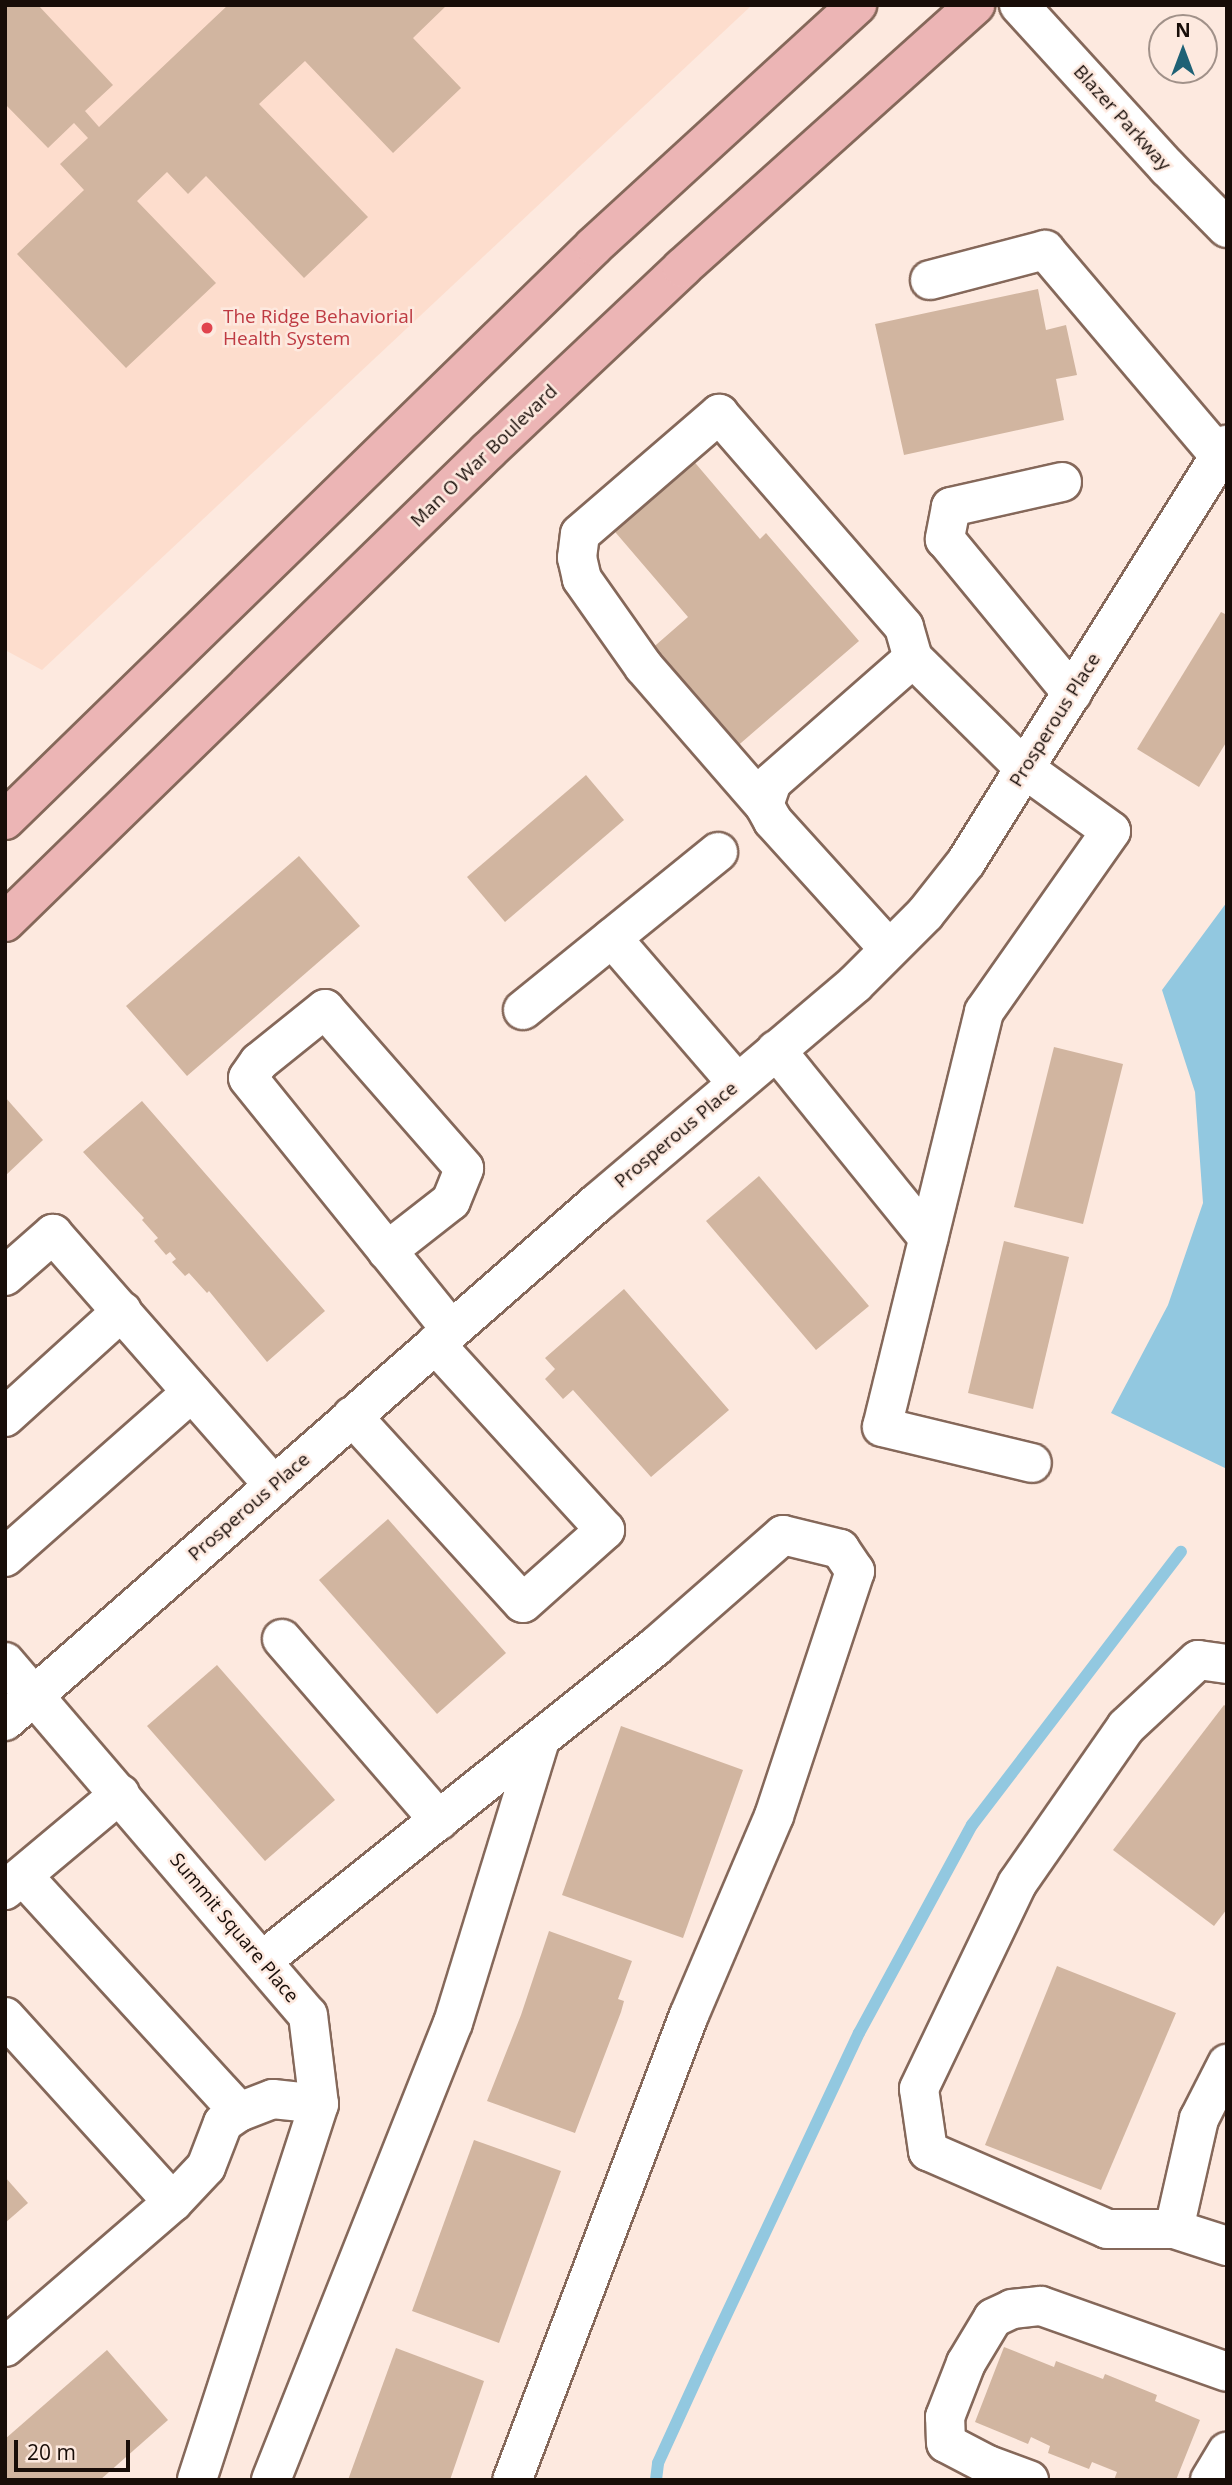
<!DOCTYPE html>
<html>
<head>
<meta charset="utf-8">
<style>
	body { margin:0 }
	#map { position:relative; width:1232px; height:2485px; overflow:hidden; background:#fde9df; font-family:"Open Sans",sans-serif }
	div>[style] { position:absolute }
	[style*='--x'] { left:calc(var(--x)*1px); top:calc(var(--y)*1px); width:calc(var(--w)*1px); rotate:calc(var(--a)*1deg) }
	.built>* { inset:0; background:#fdddcd }
	.water>* { inset:0; background:#92c8e0 }
	.stream>* { height:12px; margin:-6px; padding:0 6px; transform-origin:6px; border-radius:6px; background:#92c8e0 }
	.building>* { inset:0; background:#d1b5a0 }
	.roads { filter:drop-shadow(2px 0 #85685a) drop-shadow(-2px 0 #85685a) drop-shadow(0 2px #85685a) drop-shadow(0 -2px #85685a) }
	.minor>* { height:38px; margin:-19px; padding:0 19px; transform-origin:19px; border-radius:19px; background:#fff }
	.major>* { height:38px; margin:-19px; padding:0 19px; transform-origin:19px; border-radius:19px; background:#ecb5b5 }
	.dots>* { width:19px; height:19px; translate:-50% -50%; box-sizing:border-box; border:4px solid #fde9df; border-radius:50% }
	span { translate:-50% -50%; white-space:nowrap; text-align:center; line-height:1.15; -webkit-text-stroke:5px #fde9df; paint-order:stroke }
	.street-label { font-size:19px; color:#180d08 }
	.health-label { font-size:19px; color:#be3a42 }
	.left { translate:0 -50%; text-align:left }
	.frame { position:absolute; inset:0; border:7px solid #180d08; pointer-events:none }
	.north { position:absolute; left:1148px; top:14px; width:70px; height:70px; box-sizing:border-box; background:#fde9df; border:2px solid #a19189; border-radius:50%; rotate:0deg; font-size:19px; font-weight:700; line-height:28px; text-align:center; color:#180d08 }
	.north::after { content:''; display:block; margin:auto; width:24px; height:32px; background:#1f6175; clip-path:polygon(50% 0,100% 100%,50% 72%,0 100%) }
	.scale { position:absolute; left:14px; top:2440px; width:116px; height:32px; box-sizing:border-box; border:4px solid #180d08; border-top:0; padding-left:9px; font-size:21px; line-height:24px; white-space:nowrap; color:#180d08; -webkit-text-stroke:5px #fde9df; paint-order:stroke }
</style>
</head>
<body>
<div id="map">
	<div class="built">
		<i style="clip-path:polygon(5px 5px,752px 5px,42px 670px,5px 650px)"></i>
	</div>
	<div class="water">
		<i style="clip-path:polygon(1227px 902px,1227px 1469px,1111px 1413px,1168px 1305px,1203px 1203px,1195px 1092px,1162px 990px)"></i>
	</div>
	<div class="stream">
		<i style="--x:656;--y:2480;--w:17;--a:-83"></i>
		<i style="--x:658;--y:2463;--w:115;--a:-65.4"></i>
		<i style="--x:706;--y:2358;--w:359;--a:-64.8"></i>
		<i style="--x:859;--y:2033;--w:237;--a:-61.5"></i>
		<i style="--x:972;--y:1825;--w:344;--a:-52.6"></i>
	</div>
	<div class="building">
		<i style="clip-path:polygon(5px 5px,38px 5px,113px 85px,85px 111px,99px 127px,228px 5px,447px 5px,413px 38px,461px 88px,393px 153px,305px 61px,259px 104px,368px 217px,304px 278px,206px 176px,188px 194px,167px 172px,137px 201px,216px 283px,126px 368px,17px 254px,84px 190px,60px 164px,88px 138px,74px 123px,48px 148px,5px 104px)"></i>
		<i style="clip-path:polygon(1038px 289px,1046px 330px,1066px 325px,1077px 375px,1056px 379px,1064px 420px,904px 455px,875px 324px)"></i>
		<i style="clip-path:polygon(691px 458px,760px 539px,766px 533px,859px 641px,734px 749px,649px 651px,688px 617px,610px 526px)"></i>
		<i style="clip-path:polygon(1221px 612px,1227px 615px,1227px 741px,1199px 787px,1137px 749px)"></i>
		<i style="clip-path:polygon(586px 775px,624px 820px,505px 922px,467px 877px)"></i>
		<i style="clip-path:polygon(299px 856px,360px 926px,187px 1076px,126px 1006px)"></i>
		<i style="clip-path:polygon(1054px 1047px,1123px 1064px,1083px 1224px,1014px 1207px)"></i>
		<i style="clip-path:polygon(5px 1097px,43px 1140px,5px 1176px)"></i>
		<i style="clip-path:polygon(142px 1101px,325px 1311px,267px 1362px,209px 1291px,207px 1293px,189px 1273px,185px 1276px,172px 1262px,176px 1259px,170px 1252px,166px 1255px,154px 1241px,158px 1238px,142px 1220px,144px 1218px,83px 1152px)"></i>
		<i style="clip-path:polygon(759px 1176px,869px 1306px,816px 1350px,706px 1221px)"></i>
		<i style="clip-path:polygon(1004px 1241px,1069px 1257px,1033px 1409px,968px 1393px)"></i>
		<i style="clip-path:polygon(624px 1289px,729px 1410px,651px 1477px,573px 1390px,563px 1399px,545px 1379px,555px 1369px,545px 1358px)"></i>
		<i style="clip-path:polygon(388px 1519px,506px 1653px,437px 1714px,319px 1580px)"></i>
		<i style="clip-path:polygon(217px 1665px,335px 1800px,265px 1861px,147px 1726px)"></i>
		<i style="clip-path:polygon(1224px 1705px,1227px 1707px,1227px 1909px,1214px 1926px,1113px 1850px)"></i>
		<i style="clip-path:polygon(621px 1726px,743px 1770px,683px 1938px,562px 1895px)"></i>
		<i style="clip-path:polygon(549px 1931px,632px 1961px,618px 1999px,624px 2001px,621px 2012px,575px 2133px,487px 2101px,521px 2015px)"></i>
		<i style="clip-path:polygon(1057px 1966px,1176px 2013px,1101px 2190px,985px 2145px)"></i>
		<i style="clip-path:polygon(474px 2140px,561px 2171px,499px 2343px,412px 2311px)"></i>
		<i style="clip-path:polygon(5px 2177px,28px 2203px,5px 2223px)"></i>
		<i style="clip-path:polygon(1004px 2347px,1054px 2367px,1056px 2361px,1103px 2379px,1105px 2374px,1157px 2395px,1155px 2401px,1200px 2420px,1176px 2480px,1114px 2480px,1117px 2472px,1092px 2462px,1089px 2469px,1048px 2453px,1050px 2446px,1031px 2437px,1028px 2444px,975px 2422px)"></i>
		<i style="clip-path:polygon(396px 2348px,484px 2381px,450px 2480px,348px 2480px)"></i>
		<i style="clip-path:polygon(107px 2350px,168px 2420px,100px 2480px,5px 2480px,5px 2439px)"></i>
	</div>
	<div class="roads">
		<div class="minor">
			<i style="--x:1019;--y:5;--w:221;--a:47.6"></i>
			<i style="--x:1168;--y:168;--w:84;--a:45.5"></i>
			<i style="--x:930;--y:280;--w:119;--a:-14.6"></i>
			<i style="--x:1045;--y:250;--w:270;--a:49.7"></i>
			<i style="--x:1062;--y:482;--w:114;--a:167.3"></i>
			<i style="--x:951;--y:507;--w:33;--a:101"></i>
			<i style="--x:945;--y:539;--w:200;--a:50.5"></i>
			<i style="--x:764;--y:805;--w:183;--a:-131"></i>
			<i style="--x:644;--y:667;--w:108;--a:-125.2"></i>
			<i style="--x:582;--y:579;--w:22;--a:-103"></i>
			<i style="--x:577;--y:558;--w:24;--a:-83"></i>
			<i style="--x:580;--y:534;--w:184;--a:-40.8"></i>
			<i style="--x:719;--y:414;--w:282;--a:49"></i>
			<i style="--x:904;--y:627;--w:32;--a:74"></i>
			<i style="--x:913;--y:658;--w:158;--a:44.7"></i>
			<i style="--x:1025;--y:769;--w:106;--a:35.8"></i>
			<i style="--x:1111;--y:831;--w:221;--a:125.1"></i>
			<i style="--x:984;--y:1012;--w:427;--a:103.8"></i>
			<i style="--x:882;--y:1427;--w:154;--a:13.5"></i>
			<i style="--x:612;--y:938;--w:191;--a:49.2"></i>
			<i style="--x:889;--y:949;--w:173;--a:-132.2"></i>
			<i style="--x:773;--y:821;--w:18;--a:-119"></i>
			<i style="--x:764;--y:805;--w:24;--a:-71"></i>
			<i style="--x:772;--y:782;--w:188;--a:-41.3"></i>
			<i style="--x:523;--y:1010;--w:251;--a:-39"></i>
			<i style="--x:776;--y:1050;--w:242;--a:51"></i>
			<i style="--x:387;--y:1251;--w:81;--a:-38"></i>
			<i style="--x:451;--y:1201;--w:35;--a:-68"></i>
			<i style="--x:464;--y:1168;--w:211;--a:-131.2"></i>
			<i style="--x:325;--y:1009;--w:85;--a:141.2"></i>
			<i style="--x:259;--y:1062;--w:19;--a:125"></i>
			<i style="--x:248;--y:1078;--w:324;--a:51.1"></i>
			<i style="--x:5;--y:1276;--w:64;--a:-41.2"></i>
			<i style="--x:53;--y:1234;--w:335;--a:48.7"></i>
			<i style="--x:352;--y:1416;--w:253;--a:47.6"></i>
			<i style="--x:523;--y:1603;--w:110;--a:-41.7"></i>
			<i style="--x:605;--y:1530;--w:252;--a:-132.4"></i>
			<i style="--x:5;--y:1417;--w:158;--a:-42.2"></i>
			<i style="--x:5;--y:1557;--w:249;--a:-41.4"></i>
			<i style="--x:282;--y:1639;--w:240;--a:49.1"></i>
			<i style="--x:5;--y:1662;--w:465;--a:49.4"></i>
			<i style="--x:308;--y:2015;--w:90;--a:83"></i>
			<i style="--x:319;--y:2104;--w:395;--a:108"></i>
			<i style="--x:1227;--y:1664;--w:29;--a:-172"></i>
			<i style="--x:1198;--y:1660;--w:98;--a:137.1"></i>
			<i style="--x:1126;--y:1727;--w:191;--a:124.8"></i>
			<i style="--x:1017;--y:1884;--w:227;--a:115.6"></i>
			<i style="--x:919;--y:2089;--w:63;--a:81.7"></i>
			<i style="--x:928;--y:2151;--w:195;--a:23.5"></i>
			<i style="--x:1107;--y:2229;--w:67;--a:0"></i>
			<i style="--x:1174;--y:2229;--w:56;--a:17.8"></i>
			<i style="--x:5;--y:1721;--w:787;--a:-41.19"></i>
			<i style="--x:597;--y:1203;--w:338;--a:-40.3"></i>
			<i style="--x:855;--y:984;--w:99;--a:-45"></i>
			<i style="--x:925;--y:914;--w:66;--a:-51.7"></i>
			<i style="--x:966;--y:862;--w:492;--a:-58"></i>
			<i style="--x:23;--y:1876;--w:320;--a:47.5"></i>
			<i style="--x:5;--y:1890;--w:150;--a:-39.9"></i>
			<i style="--x:262;--y:1961;--w:503;--a:-38.62"></i>
			<i style="--x:655;--y:1647;--w:170;--a:-41.2"></i>
			<i style="--x:783;--y:1535;--w:59;--a:13.8"></i>
			<i style="--x:840;--y:1549;--w:27;--a:56"></i>
			<i style="--x:855;--y:1571;--w:258;--a:108.3"></i>
			<i style="--x:774;--y:1816;--w:216;--a:113.1"></i>
			<i style="--x:689;--y:2015;--w:498;--a:110.8"></i>
			<i style="--x:5;--y:2017;--w:250;--a:47.8"></i>
			<i style="--x:1174;--y:2229;--w:113;--a:-77.2"></i>
			<i style="--x:1199;--y:2119;--w:62;--a:-63"></i>
			<i style="--x:5;--y:2347;--w:222;--a:-40.8"></i>
			<i style="--x:173;--y:2202;--w:48;--a:-46.7"></i>
			<i style="--x:206;--y:2167;--w:47;--a:-68.9"></i>
			<i style="--x:223;--y:2123;--w:19;--a:-35"></i>
			<i style="--x:239;--y:2112;--w:36;--a:-21"></i>
			<i style="--x:273;--y:2099;--w:46;--a:6.2"></i>
			<i style="--x:271;--y:2480;--w:492;--a:-68.3"></i>
			<i style="--x:453;--y:2023;--w:296;--a:-72.9"></i>
			<i style="--x:1029;--y:2480;--w:44;--a:-159.9"></i>
			<i style="--x:988;--y:2465;--w:47;--a:-152.4"></i>
			<i style="--x:946;--y:2443;--w:26;--a:-92"></i>
			<i style="--x:945;--y:2417;--w:58;--a:-68.7"></i>
			<i style="--x:966;--y:2363;--w:52;--a:-59"></i>
			<i style="--x:993;--y:2318;--w:21;--a:-25"></i>
			<i style="--x:1012;--y:2309;--w:29;--a:-6"></i>
			<i style="--x:1041;--y:2306;--w:197;--a:19.5"></i>
			<i style="--x:1210;--y:2480;--w:33;--a:-59"></i>
		</div>
		<div class="major">
			<i style="--x:5;--y:820;--w:822;--a:-44.26"></i>
			<i style="--x:594;--y:246;--w:357;--a:-42.5"></i>
			<i style="--x:5;--y:922;--w:675;--a:-44.28"></i>
			<i style="--x:488;--y:451;--w:267;--a:-43.3"></i>
			<i style="--x:682;--y:268;--w:394;--a:-41.9"></i>
		</div>
	</div>
	<div class="dots">
		<i style="left:207px;top:328px;background:#e0444e"></i>
	</div>
	<div class="street-label">
		<span style="left:1122px;top:118px;rotate:48deg">Blazer Parkway</span>
		<span style="left:484px;top:456px;rotate:-44deg">Man O War Boulevard</span>
		<span style="left:1055px;top:720px;rotate:-58deg">Prosperous Place</span>
		<span style="left:676px;top:1135px;rotate:-40deg">Prosperous Place</span>
		<span style="left:249px;top:1507px;rotate:-41deg">Prosperous Place</span>
		<span style="left:234px;top:1928px;rotate:50deg">Summit Square Place</span>
	</div>
	<div class="health-label">
		<span class="left" style="left:223px;top:328px">The Ridge Behaviorial<br>Health System</span>
	</div>
	<div class="frame"></div>
	<div class="north">N</div>
	<div class="scale">20 m</div>
</div>
</body>
</html>
